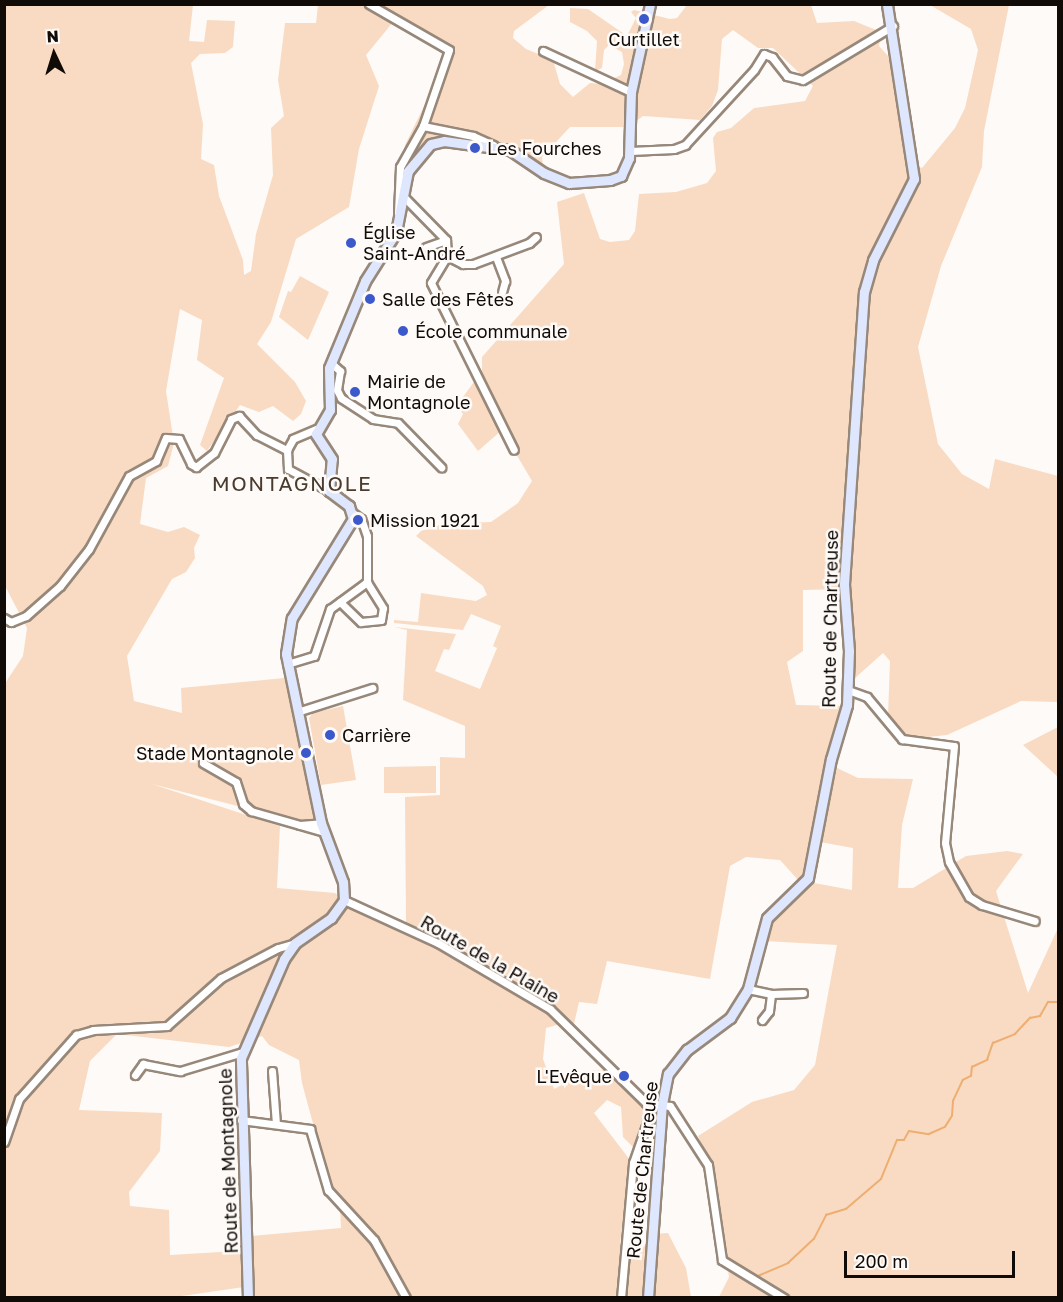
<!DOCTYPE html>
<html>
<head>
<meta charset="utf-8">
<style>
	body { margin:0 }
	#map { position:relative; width:1063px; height:1302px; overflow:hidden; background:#fefaf7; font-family:"Golos Text",sans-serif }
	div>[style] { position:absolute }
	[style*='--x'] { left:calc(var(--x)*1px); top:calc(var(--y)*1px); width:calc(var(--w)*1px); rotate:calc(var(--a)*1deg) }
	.green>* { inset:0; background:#f8dbc2 }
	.stream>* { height:1.5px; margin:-0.75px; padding:0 0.75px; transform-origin:0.75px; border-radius:0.75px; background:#eeae71 }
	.roads { filter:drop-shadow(2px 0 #97887a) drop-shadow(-2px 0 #97887a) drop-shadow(0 2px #97887a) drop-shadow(0 -2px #97887a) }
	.street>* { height:7px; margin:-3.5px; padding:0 3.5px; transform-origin:3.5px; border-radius:3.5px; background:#fff }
	.secondary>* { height:9px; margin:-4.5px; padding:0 4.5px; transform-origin:4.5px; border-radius:4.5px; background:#dfe7fe }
	.dots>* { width:16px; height:16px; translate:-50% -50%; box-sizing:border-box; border:3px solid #fefaf7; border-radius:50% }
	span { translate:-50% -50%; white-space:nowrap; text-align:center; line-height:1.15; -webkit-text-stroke:5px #fefaf7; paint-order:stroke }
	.poi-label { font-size:18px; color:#110b07 }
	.left { translate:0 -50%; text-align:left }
	.right { translate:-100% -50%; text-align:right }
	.street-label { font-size:18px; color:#110b07 }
	.quarter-label { font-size:21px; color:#493c2f; letter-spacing:1.5px }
	.frame { position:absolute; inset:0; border:6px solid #110b07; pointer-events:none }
	.north { position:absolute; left:24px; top:24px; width:60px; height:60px; -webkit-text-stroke:4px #fefaf7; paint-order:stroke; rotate:356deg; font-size:16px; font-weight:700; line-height:24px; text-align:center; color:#110b07 }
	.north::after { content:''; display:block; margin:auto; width:21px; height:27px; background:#110b07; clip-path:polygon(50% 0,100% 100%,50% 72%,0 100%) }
	.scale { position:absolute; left:844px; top:1251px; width:171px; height:27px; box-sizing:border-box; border:3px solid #110b07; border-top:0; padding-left:8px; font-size:18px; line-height:21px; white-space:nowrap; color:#110b07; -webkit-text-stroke:4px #fefaf7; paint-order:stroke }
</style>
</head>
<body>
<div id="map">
	<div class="green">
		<i style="clip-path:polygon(evenodd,4px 5px,193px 5px,189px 41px,204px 42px,207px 20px,235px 21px,233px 47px,225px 53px,200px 54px,191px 63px,203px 124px,201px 159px,214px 165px,219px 196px,243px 260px,244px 275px,251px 271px,256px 234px,273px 175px,271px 128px,284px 116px,278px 80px,285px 23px,316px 23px,318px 5px,549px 5px,514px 31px,513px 38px,526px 49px,553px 60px,560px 84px,573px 97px,590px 83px,602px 84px,621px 75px,624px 64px,622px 52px,609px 45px,604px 50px,602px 68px,595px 71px,597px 41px,587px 31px,570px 22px,570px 8px,588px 9px,627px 36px,636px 18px,631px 12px,634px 10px,670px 19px,677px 18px,687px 5px,811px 5px,817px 23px,854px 21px,881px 32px,879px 46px,888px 56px,897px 83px,909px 163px,922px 168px,955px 128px,965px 108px,978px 50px,971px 29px,930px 5px,1009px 5px,984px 131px,982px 167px,941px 266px,918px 347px,938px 444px,962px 474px,989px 489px,995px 459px,1058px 476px,1058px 702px,1021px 701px,947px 735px,908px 739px,888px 716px,890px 661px,883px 653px,854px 679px,844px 589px,803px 590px,803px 651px,787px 662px,796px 705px,843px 706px,805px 873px,799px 881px,780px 860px,746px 857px,730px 866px,710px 979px,607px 961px,597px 1004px,579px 1002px,574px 1024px,497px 974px,406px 925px,405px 797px,440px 795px,440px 757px,465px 758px,465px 726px,403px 700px,407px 630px,394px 627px,456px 634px,449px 650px,444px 649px,435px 671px,480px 689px,497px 648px,493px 646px,501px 626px,471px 614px,463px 630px,394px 623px,394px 620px,418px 622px,421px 593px,476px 601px,487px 595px,483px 586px,416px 536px,421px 531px,443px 524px,491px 522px,518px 503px,532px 481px,502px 430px,478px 451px,458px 424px,463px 414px,457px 405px,482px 371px,482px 357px,564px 264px,557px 202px,584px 193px,600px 239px,610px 242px,629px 240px,635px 231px,639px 194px,676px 192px,707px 183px,716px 171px,713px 138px,717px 132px,731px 128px,754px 108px,805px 101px,813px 86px,773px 48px,758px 48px,733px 30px,722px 39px,718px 90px,712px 106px,700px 120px,643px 116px,628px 127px,570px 127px,542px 157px,543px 166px,509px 145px,441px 137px,419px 150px,401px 167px,405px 145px,453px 47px,398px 16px,366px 55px,379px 86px,359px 149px,349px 207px,296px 239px,271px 322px,257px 344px,295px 382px,306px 401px,301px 414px,293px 421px,273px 406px,259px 412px,240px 405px,207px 451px,200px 445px,224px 378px,197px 360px,202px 320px,180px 309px,166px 391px,174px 443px,168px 466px,146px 478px,140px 524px,168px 532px,184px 527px,200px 535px,194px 548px,195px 558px,186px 572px,172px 579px,127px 656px,134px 701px,182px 713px,181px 688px,284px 678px,293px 704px,316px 820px,300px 822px,152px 784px,280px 826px,277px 888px,335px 893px,350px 906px,436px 945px,564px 1023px,546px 1028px,543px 1059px,554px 1089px,588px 1071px,605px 1070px,646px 1107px,633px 1147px,623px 1137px,621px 1107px,607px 1100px,594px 1113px,630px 1160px,620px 1244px,641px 1250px,654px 1234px,668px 1233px,686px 1268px,691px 1297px,251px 1298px,251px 1286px,168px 1298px,5px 1297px,4px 685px,23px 656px,27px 628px,4px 584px,4px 5px,117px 1034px,229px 1047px,262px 1036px,269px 1045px,299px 1060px,302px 1083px,327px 1175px,340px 1209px,341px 1228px,252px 1236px,254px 1250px,170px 1255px,169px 1210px,130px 1206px,129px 1192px,160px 1151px,162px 1113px,79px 1110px,90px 1061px,117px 1034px)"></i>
		<i style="clip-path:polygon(300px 276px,329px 292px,308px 340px,279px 317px,288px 291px,291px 292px)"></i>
		<i style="clip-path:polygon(343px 706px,356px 780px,321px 785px,309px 718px,313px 713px)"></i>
		<i style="clip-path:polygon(1058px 727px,1058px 777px,1023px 745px)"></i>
		<i style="clip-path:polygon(436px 766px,436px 793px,384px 793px,384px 767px)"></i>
		<i style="clip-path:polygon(837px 768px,858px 778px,913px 779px,902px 825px,898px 888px,913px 888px,966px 856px,1007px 851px,1023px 854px,996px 891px,1028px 993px,1058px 928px,1058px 1297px,719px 1297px,729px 1277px,715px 1176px,698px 1136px,752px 1102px,794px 1090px,815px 1065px,837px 945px,764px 941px,774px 913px,814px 883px,852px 890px,853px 848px,820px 842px)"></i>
	</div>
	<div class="stream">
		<i style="--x:758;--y:1276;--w:33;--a:-23"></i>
		<i style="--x:788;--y:1263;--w:35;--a:-43"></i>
		<i style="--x:814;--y:1239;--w:27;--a:-63"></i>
		<i style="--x:826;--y:1215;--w:21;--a:-17"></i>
		<i style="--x:846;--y:1209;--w:46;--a:-40.6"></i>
		<i style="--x:881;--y:1179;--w:42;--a:-67.7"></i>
		<i style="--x:897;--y:1140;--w:7;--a:0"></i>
		<i style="--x:904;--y:1140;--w:10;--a:-61"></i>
		<i style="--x:909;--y:1131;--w:20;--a:9"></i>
		<i style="--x:929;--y:1134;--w:17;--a:-24"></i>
		<i style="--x:945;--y:1127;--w:13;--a:-58"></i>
		<i style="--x:952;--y:1116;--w:15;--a:-86"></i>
		<i style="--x:953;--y:1101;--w:23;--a:-65"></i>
		<i style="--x:963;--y:1080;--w:9;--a:-27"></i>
		<i style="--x:971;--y:1076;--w:9;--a:-84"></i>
		<i style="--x:972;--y:1067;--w:17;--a:-25"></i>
		<i style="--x:987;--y:1060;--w:18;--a:-71"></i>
		<i style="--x:993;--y:1043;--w:24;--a:-22"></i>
		<i style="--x:1015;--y:1034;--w:22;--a:-47"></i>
		<i style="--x:1030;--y:1018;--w:10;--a:-11"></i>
		<i style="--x:1040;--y:1016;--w:16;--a:-60"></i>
		<i style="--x:1048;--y:1002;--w:10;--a:0"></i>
	</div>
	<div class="roads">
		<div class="street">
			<i style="--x:369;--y:4;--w:92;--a:29.9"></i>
			<i style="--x:449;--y:50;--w:80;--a:108.9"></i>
			<i style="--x:423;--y:126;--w:51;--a:11.3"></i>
			<i style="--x:473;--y:136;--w:22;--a:24"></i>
			<i style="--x:543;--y:51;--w:97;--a:25"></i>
			<i style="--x:630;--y:151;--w:44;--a:-2.6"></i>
			<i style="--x:674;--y:149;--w:12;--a:-20"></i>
			<i style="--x:685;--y:145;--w:102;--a:-47.4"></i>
			<i style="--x:754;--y:70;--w:19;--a:-58"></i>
			<i style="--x:764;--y:54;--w:9;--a:21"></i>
			<i style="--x:772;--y:57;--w:24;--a:52"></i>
			<i style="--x:787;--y:76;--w:16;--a:14"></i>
			<i style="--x:803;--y:80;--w:105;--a:-31"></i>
			<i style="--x:402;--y:195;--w:63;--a:45.6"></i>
			<i style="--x:446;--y:240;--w:16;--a:86"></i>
			<i style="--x:447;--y:256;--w:31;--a:121"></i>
			<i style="--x:431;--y:283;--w:186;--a:63.6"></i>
			<i style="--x:398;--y:213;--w:46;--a:-87.5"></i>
			<i style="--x:400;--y:167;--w:47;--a:-60.7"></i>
			<i style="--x:426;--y:247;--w:21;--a:-19"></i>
			<i style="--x:447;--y:256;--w:18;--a:27"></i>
			<i style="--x:463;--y:264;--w:10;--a:0"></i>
			<i style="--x:473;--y:264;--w:60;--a:-20.6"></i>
			<i style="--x:529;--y:243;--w:9;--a:-41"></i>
			<i style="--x:496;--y:257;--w:26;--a:69"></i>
			<i style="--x:505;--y:281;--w:11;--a:105"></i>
			<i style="--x:332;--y:364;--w:11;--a:41"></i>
			<i style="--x:340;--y:371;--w:19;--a:99"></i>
			<i style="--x:337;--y:390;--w:9;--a:63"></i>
			<i style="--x:341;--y:398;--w:38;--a:33"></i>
			<i style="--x:373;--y:419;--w:25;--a:9"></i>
			<i style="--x:398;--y:423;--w:62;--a:45.7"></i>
			<i style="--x:316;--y:429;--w:25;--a:157"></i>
			<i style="--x:293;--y:439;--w:13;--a:119"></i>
			<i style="--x:287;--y:450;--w:19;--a:87"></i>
			<i style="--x:288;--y:469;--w:47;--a:28.2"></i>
			<i style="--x:340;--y:602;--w:29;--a:44"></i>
			<i style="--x:361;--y:622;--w:20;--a:-6"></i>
			<i style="--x:381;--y:620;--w:12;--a:-81"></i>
			<i style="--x:383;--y:608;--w:31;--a:-122"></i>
			<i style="--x:4;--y:618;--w:8;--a:30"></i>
			<i style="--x:11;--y:622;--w:16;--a:-22"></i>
			<i style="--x:26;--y:616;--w:45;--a:-41.4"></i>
			<i style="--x:60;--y:586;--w:47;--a:-51.9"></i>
			<i style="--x:89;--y:549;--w:83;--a:-61.3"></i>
			<i style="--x:129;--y:476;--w:31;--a:-29"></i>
			<i style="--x:156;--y:461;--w:25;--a:-67"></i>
			<i style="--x:166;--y:438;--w:13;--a:4"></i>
			<i style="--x:179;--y:439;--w:28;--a:64"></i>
			<i style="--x:191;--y:464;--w:6;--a:31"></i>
			<i style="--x:196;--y:467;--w:23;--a:-38"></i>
			<i style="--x:214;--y:453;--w:38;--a:-63"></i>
			<i style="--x:231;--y:419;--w:9;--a:-21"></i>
			<i style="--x:239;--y:416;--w:26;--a:47"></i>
			<i style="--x:257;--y:435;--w:34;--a:27"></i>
			<i style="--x:287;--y:664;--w:28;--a:-17"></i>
			<i style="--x:314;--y:656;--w:50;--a:-71.2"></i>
			<i style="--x:330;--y:609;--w:46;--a:-36.1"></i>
			<i style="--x:367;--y:582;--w:46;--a:-90"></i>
			<i style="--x:367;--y:536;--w:18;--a:-109"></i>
			<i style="--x:361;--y:519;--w:10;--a:-143"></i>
			<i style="--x:848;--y:690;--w:20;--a:20"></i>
			<i style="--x:867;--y:697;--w:55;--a:50.2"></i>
			<i style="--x:902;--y:739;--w:52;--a:7.7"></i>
			<i style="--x:954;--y:746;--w:97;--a:95.3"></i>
			<i style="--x:945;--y:843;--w:19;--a:78"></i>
			<i style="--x:949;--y:862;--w:40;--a:60.3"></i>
			<i style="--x:969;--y:897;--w:15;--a:32"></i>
			<i style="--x:982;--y:905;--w:55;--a:16.8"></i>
			<i style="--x:300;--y:711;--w:76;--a:-17.7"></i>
			<i style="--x:203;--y:763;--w:38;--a:30"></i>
			<i style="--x:236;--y:782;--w:23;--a:72"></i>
			<i style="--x:243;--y:804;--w:11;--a:41"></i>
			<i style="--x:251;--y:811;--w:76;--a:16"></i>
			<i style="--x:300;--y:825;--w:21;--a:-5"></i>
			<i style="--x:344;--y:900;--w:103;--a:24.6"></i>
			<i style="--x:438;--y:943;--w:130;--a:30.5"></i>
			<i style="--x:550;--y:1009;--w:134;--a:44.4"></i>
			<i style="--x:646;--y:1103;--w:24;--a:7"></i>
			<i style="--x:670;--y:1106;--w:70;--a:57.2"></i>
			<i style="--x:708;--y:1165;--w:96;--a:81.6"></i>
			<i style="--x:722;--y:1260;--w:73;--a:31.5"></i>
			<i style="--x:748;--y:989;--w:24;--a:12"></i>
			<i style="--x:771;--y:994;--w:32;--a:-2"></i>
			<i style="--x:762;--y:1020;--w:11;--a:-52"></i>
			<i style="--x:769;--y:1011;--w:17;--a:-83"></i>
			<i style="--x:272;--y:1071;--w:53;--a:85.7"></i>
			<i style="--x:135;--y:1075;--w:14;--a:-54"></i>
			<i style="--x:143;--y:1064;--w:38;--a:11"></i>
			<i style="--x:180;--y:1071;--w:66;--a:-16.8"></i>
			<i style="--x:241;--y:1120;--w:70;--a:7.4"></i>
			<i style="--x:310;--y:1129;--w:64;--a:73.6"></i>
			<i style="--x:328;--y:1190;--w:68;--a:47.4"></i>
			<i style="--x:374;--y:1240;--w:66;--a:61.1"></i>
			<i style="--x:4;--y:1142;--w:46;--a:-70.8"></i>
			<i style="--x:19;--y:1099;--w:86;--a:-48.3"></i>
			<i style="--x:76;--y:1035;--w:18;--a:-16"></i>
			<i style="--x:93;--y:1030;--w:74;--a:-3.1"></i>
			<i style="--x:167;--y:1026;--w:72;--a:-41.6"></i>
			<i style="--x:221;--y:978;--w:64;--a:-27.8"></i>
			<i style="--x:278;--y:948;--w:18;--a:-16"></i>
			<i style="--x:621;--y:1298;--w:136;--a:-84.9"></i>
			<i style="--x:633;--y:1163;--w:61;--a:-71"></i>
		</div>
		<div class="secondary">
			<i style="--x:248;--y:1298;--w:240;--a:-91.7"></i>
			<i style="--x:241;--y:1058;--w:108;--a:-66.5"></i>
			<i style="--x:284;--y:959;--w:19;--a:-55"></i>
			<i style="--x:295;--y:943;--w:44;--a:-34.8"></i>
			<i style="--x:331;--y:918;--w:22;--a:-54"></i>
			<i style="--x:344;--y:900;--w:18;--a:-93"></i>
			<i style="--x:343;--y:882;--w:63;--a:-110.4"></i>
			<i style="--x:321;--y:823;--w:173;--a:-101.7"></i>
			<i style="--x:286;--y:654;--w:36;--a:-81"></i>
			<i style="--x:292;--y:618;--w:116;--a:-58.4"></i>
			<i style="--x:353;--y:519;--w:14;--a:-107"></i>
			<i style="--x:349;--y:506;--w:25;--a:-143"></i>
			<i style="--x:329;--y:491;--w:32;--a:-85"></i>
			<i style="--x:332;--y:459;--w:30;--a:-123"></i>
			<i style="--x:316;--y:434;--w:28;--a:-60"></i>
			<i style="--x:330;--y:410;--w:42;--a:-91.4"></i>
			<i style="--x:329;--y:368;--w:94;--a:-67.5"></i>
			<i style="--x:365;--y:281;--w:58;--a:-57.7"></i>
			<i style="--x:396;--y:232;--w:62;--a:-78.9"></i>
			<i style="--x:408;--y:171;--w:35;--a:-50"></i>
			<i style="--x:431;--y:144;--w:13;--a:-13"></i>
			<i style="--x:444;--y:141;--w:67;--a:7.8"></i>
			<i style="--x:510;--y:150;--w:41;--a:34.1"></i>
			<i style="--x:544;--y:173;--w:27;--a:22"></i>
			<i style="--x:569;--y:183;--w:41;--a:-4.2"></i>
			<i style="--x:610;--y:180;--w:12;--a:-20"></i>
			<i style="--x:621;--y:176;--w:20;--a:-66"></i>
			<i style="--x:629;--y:158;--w:66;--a:-88.3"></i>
			<i style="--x:631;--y:92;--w:90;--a:-77.8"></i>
			<i style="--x:648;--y:1298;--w:195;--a:-85.9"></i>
			<i style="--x:662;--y:1104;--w:31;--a:-79"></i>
			<i style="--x:668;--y:1074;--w:31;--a:-52"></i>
			<i style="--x:687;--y:1050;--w:54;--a:-36.7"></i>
			<i style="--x:730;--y:1018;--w:34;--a:-58"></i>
			<i style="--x:748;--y:989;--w:73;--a:-75"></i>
			<i style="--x:767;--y:918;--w:57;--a:-44.3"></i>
			<i style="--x:808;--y:878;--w:121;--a:-79.1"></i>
			<i style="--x:831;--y:759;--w:56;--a:-73.5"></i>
			<i style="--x:847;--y:705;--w:54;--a:-87.9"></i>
			<i style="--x:849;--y:651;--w:67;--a:-94.3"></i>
			<i style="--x:844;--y:584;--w:293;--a:-86.1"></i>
			<i style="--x:864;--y:292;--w:33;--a:-74"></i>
			<i style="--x:873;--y:260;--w:91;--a:-63.2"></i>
			<i style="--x:914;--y:179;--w:177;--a:-98.8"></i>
		</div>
	</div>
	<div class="dots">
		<i style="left:644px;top:19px;background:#3c59cb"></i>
		<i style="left:475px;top:148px;background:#3c59cb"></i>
		<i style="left:351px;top:243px;background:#3c59cb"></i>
		<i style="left:370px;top:299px;background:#3c59cb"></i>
		<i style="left:403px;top:331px;background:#3c59cb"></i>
		<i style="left:355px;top:392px;background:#3c59cb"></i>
		<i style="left:358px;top:520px;background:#3c59cb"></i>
		<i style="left:330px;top:735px;background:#3c59cb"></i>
		<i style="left:306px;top:753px;background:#3c59cb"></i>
		<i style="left:624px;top:1076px;background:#3c59cb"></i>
	</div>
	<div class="poi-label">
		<span style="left:644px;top:39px">Curtillet</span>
		<span class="left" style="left:487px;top:148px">Les Fourches</span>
		<span class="left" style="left:363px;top:243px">Église<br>Saint-André</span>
		<span class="left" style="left:382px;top:299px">Salle des Fêtes</span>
		<span class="left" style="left:415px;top:331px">École communale</span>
		<span class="left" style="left:367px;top:392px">Mairie de<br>Montagnole</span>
		<span class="left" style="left:370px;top:520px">Mission 1921</span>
		<span class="left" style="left:342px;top:735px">Carrière</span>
		<span class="right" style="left:294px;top:753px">Stade Montagnole</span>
		<span class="right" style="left:612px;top:1076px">L'Evêque</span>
	</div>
	<div class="street-label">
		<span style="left:830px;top:619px;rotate:-89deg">Route de Chartreuse</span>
		<span style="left:490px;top:959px;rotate:30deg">Route de la Plaine</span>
		<span style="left:228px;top:1161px;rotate:-92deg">Route de Montagnole</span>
		<span style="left:642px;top:1170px;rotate:-84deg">Route de Chartreuse</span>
	</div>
	<div class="quarter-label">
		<span style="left:292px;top:483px">MONTAGNOLE</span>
	</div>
	<div class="frame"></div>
	<div class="north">N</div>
	<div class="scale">200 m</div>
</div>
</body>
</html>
